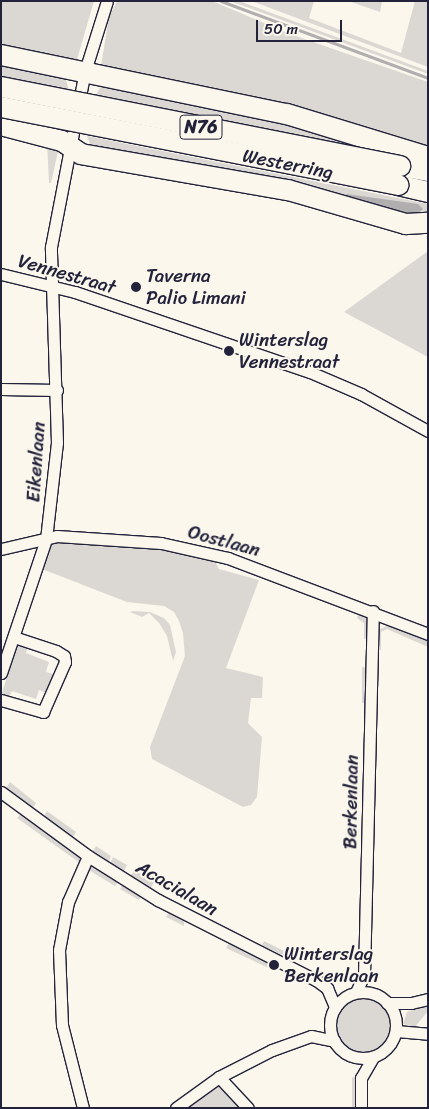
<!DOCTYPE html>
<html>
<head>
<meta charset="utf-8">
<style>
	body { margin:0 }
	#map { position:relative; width:429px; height:1109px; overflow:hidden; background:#fbf7ec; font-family:Sriracha,sans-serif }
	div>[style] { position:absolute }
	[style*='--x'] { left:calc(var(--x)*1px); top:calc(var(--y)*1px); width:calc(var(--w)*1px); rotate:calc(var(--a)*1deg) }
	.green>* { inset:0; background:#dbd8d3 }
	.round { border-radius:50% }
	.water>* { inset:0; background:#b1aeb0 }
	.stream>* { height:3px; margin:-1.5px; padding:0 1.5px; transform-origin:1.5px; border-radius:1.5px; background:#b1aeb0 }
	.roads { filter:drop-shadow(1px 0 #22223b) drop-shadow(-1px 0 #22223b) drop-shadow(0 1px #22223b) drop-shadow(0 -1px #22223b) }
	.minor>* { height:11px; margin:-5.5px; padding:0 5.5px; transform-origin:5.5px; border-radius:5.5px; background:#fbf7ec }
	.minor>.ring { margin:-5.5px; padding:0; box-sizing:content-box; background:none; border:11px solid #fbf7ec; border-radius:50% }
	.trunk>* { height:20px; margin:-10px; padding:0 10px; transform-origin:10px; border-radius:10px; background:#fbf7ec }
	.bridges { filter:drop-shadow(1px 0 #22223b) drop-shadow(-1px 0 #22223b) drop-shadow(0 1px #22223b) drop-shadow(0 -1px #22223b) }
	.trunk-bridge>* { height:20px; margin:-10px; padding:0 10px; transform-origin:10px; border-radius:10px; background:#fbf7ec }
	.dots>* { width:14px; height:14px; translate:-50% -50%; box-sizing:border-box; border:2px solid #fbf7ec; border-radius:50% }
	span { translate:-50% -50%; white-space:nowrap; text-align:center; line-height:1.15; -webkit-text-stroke:4px #fbf7ec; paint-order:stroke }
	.shield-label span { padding:1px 4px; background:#fbf7ec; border:1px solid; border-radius:4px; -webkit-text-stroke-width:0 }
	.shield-label { font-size:18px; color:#22223b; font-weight:700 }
	.street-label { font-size:19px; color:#22223b }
	.poi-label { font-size:19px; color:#22223b }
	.left { translate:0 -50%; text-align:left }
	.frame { position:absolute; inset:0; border:2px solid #22223b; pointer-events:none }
	.scale { position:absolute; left:256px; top:20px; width:86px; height:22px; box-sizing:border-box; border:2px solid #22223b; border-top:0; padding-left:6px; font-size:15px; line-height:18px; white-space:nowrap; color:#22223b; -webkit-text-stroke:4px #fbf7ec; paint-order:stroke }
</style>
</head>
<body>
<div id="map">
	<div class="green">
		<i style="clip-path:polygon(1px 1px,94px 1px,76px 63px,1px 51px)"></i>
		<i style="clip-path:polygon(117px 1px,212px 1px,293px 35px,428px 82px,428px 152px,101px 66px,109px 17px)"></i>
		<i style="clip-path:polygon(230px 1px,239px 1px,428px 71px,428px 74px)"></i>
		<i style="clip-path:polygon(251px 1px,314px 1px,309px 18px,401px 53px,415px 1px,428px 1px,428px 67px)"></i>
		<i style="clip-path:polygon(348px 1px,382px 1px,380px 12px)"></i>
		<i style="clip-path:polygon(1px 60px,65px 77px,69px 90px,1px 76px)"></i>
		<i style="clip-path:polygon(102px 84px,249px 110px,400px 157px,96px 95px)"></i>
		<i style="clip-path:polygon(87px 136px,428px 204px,428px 217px,417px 220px,92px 149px)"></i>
		<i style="clip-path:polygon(47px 142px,59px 147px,51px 183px,49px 183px)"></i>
		<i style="clip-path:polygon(428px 251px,428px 357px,344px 312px)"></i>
		<i style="clip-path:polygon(58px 542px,162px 548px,213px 558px,219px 569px,259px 580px,226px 668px,263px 677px,262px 698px,251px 698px,248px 723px,262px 737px,257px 797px,251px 805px,243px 807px,152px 759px,150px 747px,185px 656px,183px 633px,179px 621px,174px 612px,164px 606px,127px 602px,42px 569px,50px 546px)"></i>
		<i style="clip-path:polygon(133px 611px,150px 612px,164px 618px,170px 625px,176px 652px,173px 661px,167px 636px,159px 623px,149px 613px,142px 617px,130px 612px)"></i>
		<i style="clip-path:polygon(360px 611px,367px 619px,368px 638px,364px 639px,364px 623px,357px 618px)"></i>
		<i style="clip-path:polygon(389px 625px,428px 639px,428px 647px,387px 629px,381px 632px,381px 650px,377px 650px,378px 630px)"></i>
		<i style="clip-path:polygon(18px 642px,28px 645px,26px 653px,49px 662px,46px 672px,56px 675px,49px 694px,39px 690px,36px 699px,12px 691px,8px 699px,1px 696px)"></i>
		<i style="clip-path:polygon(362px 667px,367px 668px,366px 703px,362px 703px)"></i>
		<i style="clip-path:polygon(10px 782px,36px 803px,33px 808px,6px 788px)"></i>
		<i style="clip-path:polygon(47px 811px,76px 832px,73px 837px,44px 816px)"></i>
		<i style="clip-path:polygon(21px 814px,81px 858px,80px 863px,17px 818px)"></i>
		<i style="clip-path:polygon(96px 846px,111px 856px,109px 861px,93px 851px)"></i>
		<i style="clip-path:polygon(113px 857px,127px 865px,124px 871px,110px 863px)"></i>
		<i style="clip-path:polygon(92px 865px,118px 882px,115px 886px,87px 869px)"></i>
		<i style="clip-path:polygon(135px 870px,154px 882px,151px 888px,131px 875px)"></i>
		<i style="clip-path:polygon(123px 884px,141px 895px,139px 900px,120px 889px)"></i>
		<i style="clip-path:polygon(169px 912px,184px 920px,184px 926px,166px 917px)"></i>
		<i style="clip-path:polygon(264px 941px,284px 951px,282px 955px,262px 945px)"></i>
		<i style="clip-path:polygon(229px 943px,277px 966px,275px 971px,226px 948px)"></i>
		<i class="round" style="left:336px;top:998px;width:54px;height:54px"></i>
		<i style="clip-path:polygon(428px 1004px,428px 1011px,415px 1027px,403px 1024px,407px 1012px)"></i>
		<i style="clip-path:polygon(357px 1075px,356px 1107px,352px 1107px,352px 1078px)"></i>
		<i style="clip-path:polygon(216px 1085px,241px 1105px,238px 1108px,186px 1108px)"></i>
	</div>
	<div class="water">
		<i style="clip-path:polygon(347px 194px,418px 204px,423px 209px,416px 215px,343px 196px)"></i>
	</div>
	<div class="stream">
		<i style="--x:221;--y:1;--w:221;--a:20.4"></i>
	</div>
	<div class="roads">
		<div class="minor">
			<i style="--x:1;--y:274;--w:76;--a:13.7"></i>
			<i style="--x:75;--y:292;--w:248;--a:18.8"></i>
			<i style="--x:310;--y:372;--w:56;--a:23.3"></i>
			<i style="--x:361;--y:394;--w:77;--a:28.9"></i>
			<i style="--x:1;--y:389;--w:56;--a:1"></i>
			<i style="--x:1;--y:549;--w:57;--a:-13.1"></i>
			<i style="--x:57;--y:536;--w:104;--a:3.9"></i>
			<i style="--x:161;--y:543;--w:69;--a:12.6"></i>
			<i style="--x:228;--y:558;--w:214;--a:20.8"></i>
			<i style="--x:1;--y:673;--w:141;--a:-71.4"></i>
			<i style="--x:46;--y:539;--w:97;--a:-83.5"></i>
			<i style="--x:57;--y:443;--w:196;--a:-91.8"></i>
			<i style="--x:51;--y:247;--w:179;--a:-79.1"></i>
			<i style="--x:85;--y:71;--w:73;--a:-72.6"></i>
			<i style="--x:1;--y:700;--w:44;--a:15.9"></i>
			<i style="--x:43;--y:712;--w:55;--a:-66.3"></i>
			<i style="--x:65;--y:662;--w:6;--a:-99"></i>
			<i style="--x:64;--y:656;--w:9;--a:-148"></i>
			<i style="--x:56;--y:651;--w:44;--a:-161.6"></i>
			<i style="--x:1;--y:792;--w:108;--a:36.3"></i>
			<i style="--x:88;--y:856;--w:83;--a:32.2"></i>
			<i style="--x:158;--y:900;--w:177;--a:26.9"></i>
			<i style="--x:316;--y:980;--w:14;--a:36"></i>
			<i style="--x:327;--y:988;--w:21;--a:67"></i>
			<i style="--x:356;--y:992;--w:19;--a:-65"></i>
			<i style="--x:364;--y:975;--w:364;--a:-88.6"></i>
			<i class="ring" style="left:330px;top:992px;width:55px;height:55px"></i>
			<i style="--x:387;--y:1003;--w:24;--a:0"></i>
			<i style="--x:411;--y:1003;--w:17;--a:-13"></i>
			<i style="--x:396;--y:1031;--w:32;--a:5"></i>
			<i style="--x:219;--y:1077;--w:42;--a:46.9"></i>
			<i style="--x:83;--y:1108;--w:86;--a:-104.2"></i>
			<i style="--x:62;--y:1025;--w:75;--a:-92.3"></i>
			<i style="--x:59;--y:950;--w:49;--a:-79.4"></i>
			<i style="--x:68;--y:902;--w:50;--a:-66.5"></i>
			<i style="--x:176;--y:1108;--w:53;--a:-35.8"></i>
			<i style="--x:219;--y:1077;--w:59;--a:-27"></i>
			<i style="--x:272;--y:1050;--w:41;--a:-19.7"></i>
			<i style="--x:311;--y:1036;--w:24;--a:12"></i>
			<i style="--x:361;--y:1108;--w:30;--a:-90"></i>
			<i style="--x:361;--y:1078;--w:24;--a:-60"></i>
		</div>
		<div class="trunk">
			<i style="--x:1;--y:55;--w:292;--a:11.7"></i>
			<i style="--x:287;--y:114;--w:147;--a:17"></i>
			<i style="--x:1;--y:125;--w:63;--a:14.7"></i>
			<i style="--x:62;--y:141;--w:23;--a:34"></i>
			<i style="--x:81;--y:154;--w:210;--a:9.9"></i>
			<i style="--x:288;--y:190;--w:123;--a:16.1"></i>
			<i style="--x:406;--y:224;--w:22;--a:-3"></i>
			<i style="--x:400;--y:166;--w:28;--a:10"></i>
			<i style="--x:398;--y:185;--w:31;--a:13"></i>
		</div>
	</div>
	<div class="bridges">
		<div class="trunk-bridge">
			<i style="--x:1;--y:87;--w:407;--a:11.2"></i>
			<i style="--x:1;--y:107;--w:405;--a:11.1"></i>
		</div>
	</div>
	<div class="dots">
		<i style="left:136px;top:287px;background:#22223b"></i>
		<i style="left:229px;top:351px;background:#22223b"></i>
		<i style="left:274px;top:965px;background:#22223b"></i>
	</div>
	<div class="shield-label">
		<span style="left:201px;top:127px">N76</span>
	</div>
	<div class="street-label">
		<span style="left:288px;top:164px;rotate:11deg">Westerring</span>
		<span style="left:67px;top:274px;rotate:16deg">Vennestraat</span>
		<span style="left:36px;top:462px;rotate:-86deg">Eikenlaan</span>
		<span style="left:224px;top:541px;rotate:15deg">Oostlaan</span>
		<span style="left:351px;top:802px;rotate:-89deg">Berkenlaan</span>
		<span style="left:177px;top:888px;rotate:30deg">Acacialaan</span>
	</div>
	<div class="poi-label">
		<span class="left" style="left:146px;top:287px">Taverna<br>Palio Limani</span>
		<span class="left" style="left:239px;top:351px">Winterslag<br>Vennestraat</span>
		<span class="left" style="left:284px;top:965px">Winterslag<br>Berkenlaan</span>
	</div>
	<div class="frame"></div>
	<div class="scale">50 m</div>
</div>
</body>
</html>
